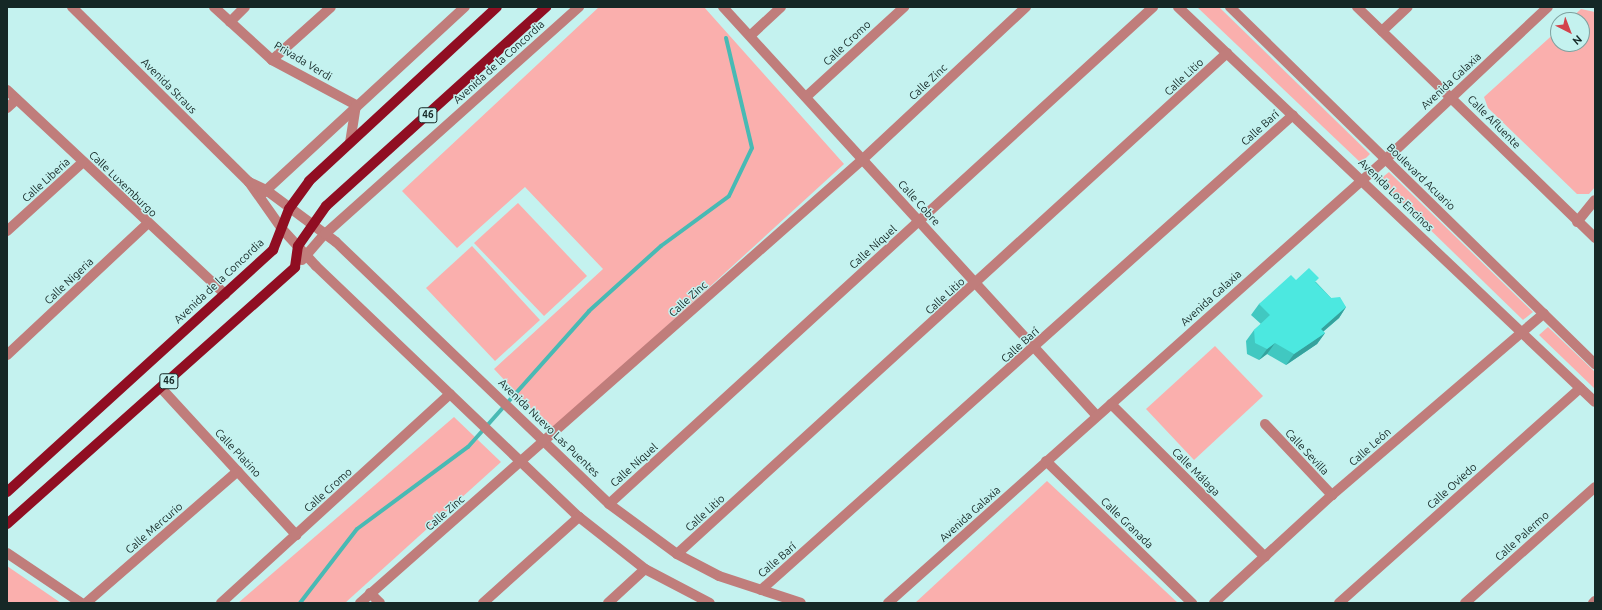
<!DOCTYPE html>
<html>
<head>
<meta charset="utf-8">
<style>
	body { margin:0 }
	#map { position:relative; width:1602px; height:610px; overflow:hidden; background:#c4f2ef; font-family:Ubuntu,sans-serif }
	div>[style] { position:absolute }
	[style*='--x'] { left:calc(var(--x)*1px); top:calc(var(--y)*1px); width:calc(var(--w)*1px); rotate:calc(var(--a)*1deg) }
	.green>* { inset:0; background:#faafad }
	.stream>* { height:4px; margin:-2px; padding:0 2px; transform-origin:2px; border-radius:2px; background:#48bab4 }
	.minor>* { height:10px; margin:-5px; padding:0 5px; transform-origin:5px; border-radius:5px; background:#c07d7b }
	.major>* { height:10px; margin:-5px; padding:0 5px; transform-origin:5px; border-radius:5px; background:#900e22 }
	.wall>* { inset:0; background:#41c8c1 }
	.shaded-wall>* { inset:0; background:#35a29d }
	.building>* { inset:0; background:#4ce8e0 }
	span { translate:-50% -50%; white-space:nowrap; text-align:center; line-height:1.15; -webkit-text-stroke:3px #c4f2ef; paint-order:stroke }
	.shield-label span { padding:1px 3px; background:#c4f2ef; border:1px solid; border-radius:3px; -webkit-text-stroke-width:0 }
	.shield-label { font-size:10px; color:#152826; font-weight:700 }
	.street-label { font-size:11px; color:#152826 }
	.frame { position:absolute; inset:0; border:8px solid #152826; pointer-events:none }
	.north { position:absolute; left:1550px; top:12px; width:40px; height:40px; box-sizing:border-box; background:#c4f2ef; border:1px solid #7ea19f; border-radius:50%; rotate:138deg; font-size:11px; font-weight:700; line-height:16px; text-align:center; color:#152826 }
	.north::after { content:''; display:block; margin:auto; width:14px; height:18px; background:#d3434c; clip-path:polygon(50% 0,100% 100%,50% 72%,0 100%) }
</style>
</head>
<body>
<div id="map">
	<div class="green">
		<i style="clip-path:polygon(599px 7px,704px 7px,844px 164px,552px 431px,494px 369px,603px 269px,525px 187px,457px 248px,402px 191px)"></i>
		<i style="clip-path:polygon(1197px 7px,1219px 7px,1370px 154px,1361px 163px)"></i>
		<i style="clip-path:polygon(1581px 9px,1595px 12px,1595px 187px,1589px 194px,1577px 194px,1488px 108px,1484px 97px,1558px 30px,1558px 44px,1582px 44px,1582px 20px,1569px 20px)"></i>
		<i style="clip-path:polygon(1389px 172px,1533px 312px,1523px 320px,1379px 180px)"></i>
		<i style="clip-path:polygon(518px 203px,587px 276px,544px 316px,474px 243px)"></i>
		<i style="clip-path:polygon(472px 246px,540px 320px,495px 361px,426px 288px)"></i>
		<i style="clip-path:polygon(1548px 327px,1595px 372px,1595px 389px,1539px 335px)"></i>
		<i style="clip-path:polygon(1215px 346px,1263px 396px,1194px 460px,1146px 409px)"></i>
		<i style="clip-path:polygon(454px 417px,501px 462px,345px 603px,238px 603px)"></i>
		<i style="clip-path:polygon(1047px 481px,1178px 603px,915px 603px)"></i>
		<i style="clip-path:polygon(7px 566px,61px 603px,7px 603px)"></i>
	</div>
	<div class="stream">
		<i style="--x:300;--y:603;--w:93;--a:-52.4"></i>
		<i style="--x:357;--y:529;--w:138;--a:-36.5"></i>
		<i style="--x:468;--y:447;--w:182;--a:-48.3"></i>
		<i style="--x:589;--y:311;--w:97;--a:-42.1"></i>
		<i style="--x:661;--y:246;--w:84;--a:-36.3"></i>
		<i style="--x:729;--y:196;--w:53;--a:-64.4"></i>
		<i style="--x:752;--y:148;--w:113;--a:-103.3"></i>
	</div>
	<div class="minor">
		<i style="--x:72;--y:7;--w:249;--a:44.7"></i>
		<i style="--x:249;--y:182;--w:57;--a:54.9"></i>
		<i style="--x:282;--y:229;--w:50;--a:47.4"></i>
		<i style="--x:316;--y:266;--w:364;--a:43.7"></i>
		<i style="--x:579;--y:517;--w:84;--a:38.2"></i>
		<i style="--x:645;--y:569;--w:73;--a:27.6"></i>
		<i style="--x:214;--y:7;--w:79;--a:42.4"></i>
		<i style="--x:272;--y:60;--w:95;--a:28.2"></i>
		<i style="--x:356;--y:105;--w:37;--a:99"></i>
		<i style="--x:723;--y:7;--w:554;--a:47.56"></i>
		<i style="--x:1178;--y:7;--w:574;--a:43.45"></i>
		<i style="--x:1230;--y:7;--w:511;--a:44.37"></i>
		<i style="--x:1357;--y:7;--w:332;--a:44.1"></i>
		<i style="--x:230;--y:22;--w:21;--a:-45"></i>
		<i style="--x:1382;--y:31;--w:35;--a:-43"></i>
		<i style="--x:751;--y:35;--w:41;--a:-43"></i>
		<i style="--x:272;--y:60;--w:79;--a:-41.9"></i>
		<i style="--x:7;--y:90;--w:299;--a:43.1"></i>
		<i style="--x:807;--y:96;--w:132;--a:-42.5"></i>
		<i style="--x:7;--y:108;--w:13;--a:-42"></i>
		<i style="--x:249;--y:182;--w:19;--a:25"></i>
		<i style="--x:266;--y:190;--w:87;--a:36.6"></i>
		<i style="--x:336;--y:242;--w:378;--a:43.8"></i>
		<i style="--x:609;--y:504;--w:84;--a:36.3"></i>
		<i style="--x:677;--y:554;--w:47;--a:27.6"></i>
		<i style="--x:719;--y:576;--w:86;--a:18.2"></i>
		<i style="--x:262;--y:194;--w:276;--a:-42.7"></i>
		<i style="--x:1577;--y:222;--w:28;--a:-51"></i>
		<i style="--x:7;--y:231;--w:103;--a:-42.2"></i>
		<i style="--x:302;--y:260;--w:35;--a:-49"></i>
		<i style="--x:325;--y:234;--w:341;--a:-41.8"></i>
		<i style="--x:7;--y:355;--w:192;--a:-43.1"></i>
		<i style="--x:161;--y:388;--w:200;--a:47.4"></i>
		<i style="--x:1111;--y:404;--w:217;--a:44.8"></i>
		<i style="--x:1265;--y:424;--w:98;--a:46.7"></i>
		<i style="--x:1046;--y:461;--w:204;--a:44.2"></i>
		<i style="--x:609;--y:504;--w:737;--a:-42.41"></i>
		<i style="--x:7;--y:553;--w:89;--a:34"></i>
		<i style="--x:677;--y:554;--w:744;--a:-42.33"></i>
		<i style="--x:761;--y:590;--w:713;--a:-41.76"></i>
		<i style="--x:370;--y:593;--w:14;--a:45"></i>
		<i style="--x:86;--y:603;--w:201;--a:-41"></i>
		<i style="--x:221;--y:603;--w:310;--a:-42.4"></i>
		<i style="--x:360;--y:603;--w:671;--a:-41.43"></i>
		<i style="--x:863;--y:159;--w:223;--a:-43"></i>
		<i style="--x:483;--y:603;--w:129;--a:-41.9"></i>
		<i style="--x:608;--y:603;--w:50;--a:-42.6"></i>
		<i style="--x:888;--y:603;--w:667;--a:-41.72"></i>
		<i style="--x:1386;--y:159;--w:222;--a:-43.2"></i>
		<i style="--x:1214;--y:603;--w:160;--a:-42.5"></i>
		<i style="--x:1332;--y:495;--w:279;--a:-40.6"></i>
		<i style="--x:1339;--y:603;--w:323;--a:-41.7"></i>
		<i style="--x:1465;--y:603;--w:174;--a:-41.7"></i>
		<i style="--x:1593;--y:603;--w:3;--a:-45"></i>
	</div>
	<div class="major">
		<i style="--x:7;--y:492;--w:360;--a:-42.3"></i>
		<i style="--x:273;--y:250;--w:44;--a:-68.7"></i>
		<i style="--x:289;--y:209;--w:34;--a:-54"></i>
		<i style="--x:309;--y:181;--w:256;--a:-42.8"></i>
		<i style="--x:7;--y:524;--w:386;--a:-41.7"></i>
		<i style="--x:295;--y:267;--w:21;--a:-82"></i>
		<i style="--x:298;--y:246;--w:49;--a:-55"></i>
		<i style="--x:326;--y:206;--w:297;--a:-42.1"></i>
	</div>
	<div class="wall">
		<i style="clip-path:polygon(1296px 280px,1316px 282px,1331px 298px,1346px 307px,1339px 318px,1323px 332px,1325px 333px,1317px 344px,1286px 365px,1267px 354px,1259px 360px,1247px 354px,1246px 341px,1254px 330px,1261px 324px,1251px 315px,1259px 304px)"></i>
	</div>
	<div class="shaded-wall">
		<i style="clip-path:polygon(1346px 307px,1339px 318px,1313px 340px,1321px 329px)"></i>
		<i style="clip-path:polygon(1325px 333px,1317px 344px,1286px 365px,1294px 354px)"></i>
		<i style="clip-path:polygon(1275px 343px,1267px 354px,1259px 360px,1267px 349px)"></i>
	</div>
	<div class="building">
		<i style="clip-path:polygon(1309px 268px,1319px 278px,1315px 282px,1331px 298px,1340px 297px,1346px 307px,1321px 329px,1325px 333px,1294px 354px,1275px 343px,1267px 349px,1255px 343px,1254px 330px,1270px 315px,1259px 304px,1291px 275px,1296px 280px)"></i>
	</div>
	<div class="shield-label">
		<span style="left:428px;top:115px">46</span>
		<span style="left:169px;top:381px">46</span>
	</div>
	<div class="street-label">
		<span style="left:847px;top:43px;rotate:-43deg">Calle Cromo</span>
		<span style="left:303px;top:61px;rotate:31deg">Privada Verdi</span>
		<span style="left:499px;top:62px;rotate:-42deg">Avenida de la Concordia</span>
		<span style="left:1184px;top:77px;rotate:-43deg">Calle Litio</span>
		<span style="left:1451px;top:81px;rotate:-43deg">Avenida Galaxia</span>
		<span style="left:928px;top:82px;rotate:-43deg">Calle Zinc</span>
		<span style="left:169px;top:86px;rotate:45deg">Avenida Straus</span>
		<span style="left:1494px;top:122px;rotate:45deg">Calle Afluente</span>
		<span style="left:1260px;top:128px;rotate:-42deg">Calle Barí</span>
		<span style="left:1421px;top:177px;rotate:44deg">Boulevard Acuario</span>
		<span style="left:46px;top:180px;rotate:-42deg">Calle Liberia</span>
		<span style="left:123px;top:184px;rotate:44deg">Calle Luxemburgo</span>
		<span style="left:1396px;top:195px;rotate:44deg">Avenida Los Encinos</span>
		<span style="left:919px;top:203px;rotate:48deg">Calle Cobre</span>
		<span style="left:873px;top:247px;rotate:-42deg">Calle Níquel</span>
		<span style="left:69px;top:281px;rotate:-43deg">Calle Nigeria</span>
		<span style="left:219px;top:281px;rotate:-43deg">Avenida de la Concordia</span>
		<span style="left:945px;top:296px;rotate:-42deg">Calle Litio</span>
		<span style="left:1211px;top:298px;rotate:-42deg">Avenida Galaxia</span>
		<span style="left:688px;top:299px;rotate:-42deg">Calle Zinc</span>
		<span style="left:1020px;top:345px;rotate:-42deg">Calle Barí</span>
		<span style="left:549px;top:428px;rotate:44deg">Avenida Nuevo Las Puentes</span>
		<span style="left:1370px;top:447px;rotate:-41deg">Calle León</span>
		<span style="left:1307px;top:452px;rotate:47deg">Calle Sevilla</span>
		<span style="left:238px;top:453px;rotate:47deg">Calle Platino</span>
		<span style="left:634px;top:465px;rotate:-42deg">Calle Níquel</span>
		<span style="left:1196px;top:472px;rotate:45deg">Calle Málaga</span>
		<span style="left:1452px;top:486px;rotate:-42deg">Calle Oviedo</span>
		<span style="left:328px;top:490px;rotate:-42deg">Calle Cromo</span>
		<span style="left:445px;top:513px;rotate:-41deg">Calle Zinc</span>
		<span style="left:705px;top:513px;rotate:-42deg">Calle Litio</span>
		<span style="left:970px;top:514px;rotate:-42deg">Avenida Galaxia</span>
		<span style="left:1127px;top:523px;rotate:44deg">Calle Granada</span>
		<span style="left:154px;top:528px;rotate:-41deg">Calle Mercurio</span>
		<span style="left:1522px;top:536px;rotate:-42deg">Calle Palermo</span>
		<span style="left:777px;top:560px;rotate:-41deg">Calle Barí</span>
	</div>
	<div class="frame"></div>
	<div class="north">N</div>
</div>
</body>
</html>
